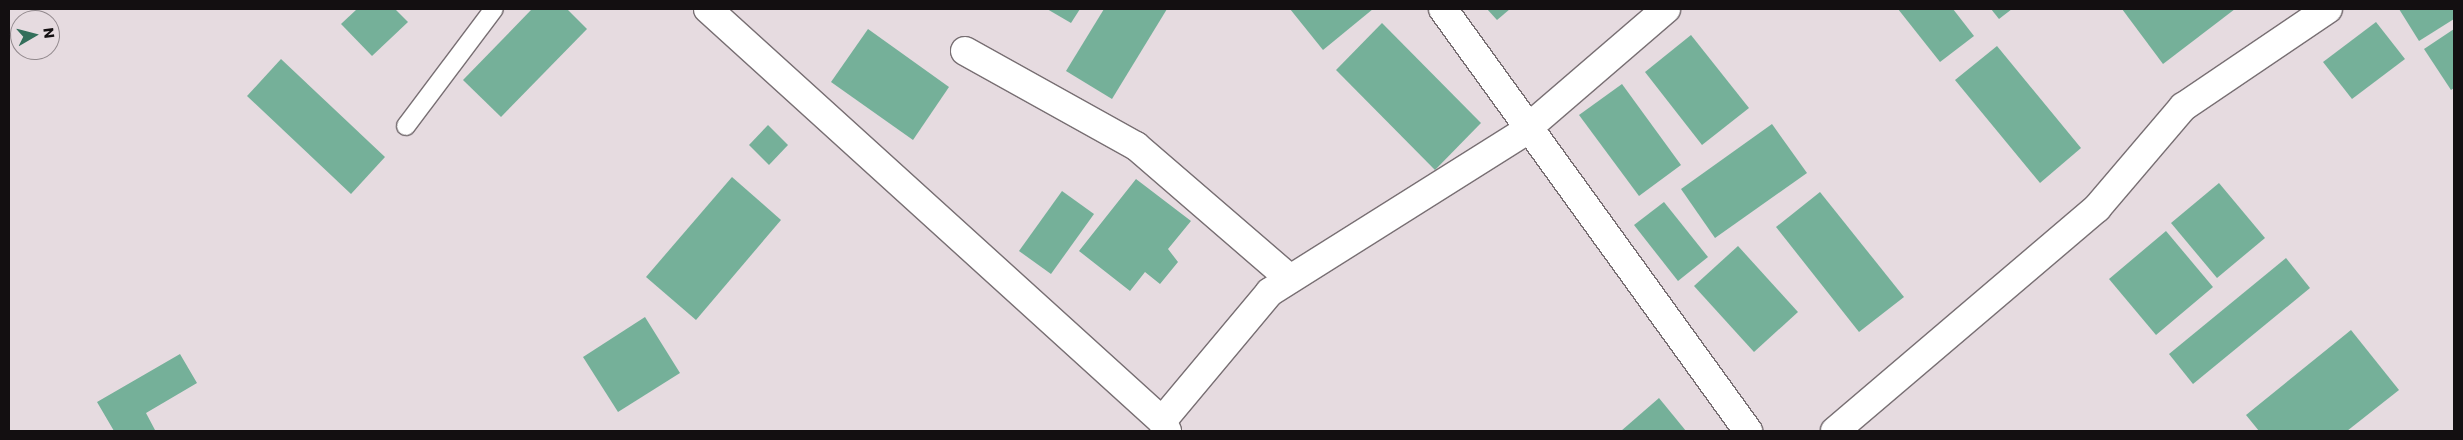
<!DOCTYPE html>
<html>
<head>
<meta charset="utf-8">
<style>
	body { margin:0 }
	#map { position:relative; width:2463px; height:440px; overflow:hidden; background:#e6dbe0; font-family:Poppins,sans-serif }
	div>[style] { position:absolute }
	[style*='--x'] { left:calc(var(--x)*1px); top:calc(var(--y)*1px); width:calc(var(--w)*1px); rotate:calc(var(--a)*1deg) }
	.building>* { inset:0; background:#75b099 }
	.roads { filter:drop-shadow(1px 0 #786f73) drop-shadow(-1px 0 #786f73) drop-shadow(0 1px #786f73) drop-shadow(0 -1px #786f73) }
	.lane>* { height:18px; margin:-9px; padding:0 9px; transform-origin:9px; border-radius:9px; background:#fff }
	.street>* { height:28px; margin:-14px; padding:0 14px; transform-origin:14px; border-radius:14px; background:#fff }
	span { translate:-50% -50%; white-space:nowrap; text-align:center; line-height:1.15; -webkit-text-stroke:4px #e6dbe0; paint-order:stroke }
	.frame { position:absolute; inset:0; border:10px solid #130f11; pointer-events:none }
	.north { position:absolute; left:10px; top:10px; width:50px; height:50px; box-sizing:border-box; background:#e6dbe0; border:1px solid #92898d; border-radius:50%; rotate:82deg; font-size:14px; font-weight:700; line-height:20px; text-align:center; color:#130f11 }
	.north::after { content:''; display:block; margin:auto; width:18px; height:22px; background:#336f5b; clip-path:polygon(50% 0,100% 100%,50% 72%,0 100%) }
</style>
</head>
<body>
<div id="map">
	<div class="building">
		<i style="clip-path:polygon(357px 9px,395px 9px,408px 22px,372px 56px,341px 24px)"></i>
		<i style="clip-path:polygon(532px 9px,567px 9px,587px 29px,501px 117px,463px 80px)"></i>
		<i style="clip-path:polygon(1047px 9px,1080px 9px,1071px 23px)"></i>
		<i style="clip-path:polygon(1104px 9px,1167px 9px,1112px 99px,1066px 71px)"></i>
		<i style="clip-path:polygon(1290px 9px,1373px 9px,1323px 50px)"></i>
		<i style="clip-path:polygon(1487px 9px,1510px 9px,1497px 20px)"></i>
		<i style="clip-path:polygon(1898px 9px,1953px 9px,1974px 36px,1940px 62px)"></i>
		<i style="clip-path:polygon(1991px 9px,2012px 9px,1999px 19px)"></i>
		<i style="clip-path:polygon(2122px 9px,2235px 9px,2163px 64px)"></i>
		<i style="clip-path:polygon(2399px 9px,2454px 9px,2454px 19px,2419px 41px)"></i>
		<i style="clip-path:polygon(2376px 22px,2405px 59px,2352px 99px,2323px 62px)"></i>
		<i style="clip-path:polygon(1382px 23px,1481px 123px,1435px 170px,1336px 70px)"></i>
		<i style="clip-path:polygon(868px 29px,949px 87px,913px 140px,831px 82px)"></i>
		<i style="clip-path:polygon(2454px 29px,2454px 88px,2451px 90px,2424px 49px)"></i>
		<i style="clip-path:polygon(1691px 35px,1749px 108px,1702px 145px,1645px 72px)"></i>
		<i style="clip-path:polygon(1997px 46px,2081px 148px,2040px 183px,1955px 80px)"></i>
		<i style="clip-path:polygon(281px 59px,385px 157px,351px 194px,247px 96px)"></i>
		<i style="clip-path:polygon(1622px 84px,1681px 165px,1639px 196px,1579px 115px)"></i>
		<i style="clip-path:polygon(1772px 124px,1807px 173px,1715px 238px,1681px 189px)"></i>
		<i style="clip-path:polygon(768px 125px,788px 145px,769px 165px,749px 145px)"></i>
		<i style="clip-path:polygon(732px 177px,781px 220px,696px 320px,646px 277px)"></i>
		<i style="clip-path:polygon(1136px 179px,1191px 221px,1168px 249px,1178px 262px,1160px 284px,1145px 272px,1130px 291px,1079px 251px)"></i>
		<i style="clip-path:polygon(2219px 183px,2265px 238px,2217px 278px,2171px 223px)"></i>
		<i style="clip-path:polygon(1062px 191px,1094px 214px,1051px 274px,1019px 251px)"></i>
		<i style="clip-path:polygon(1820px 192px,1904px 297px,1859px 332px,1776px 227px)"></i>
		<i style="clip-path:polygon(1664px 202px,1708px 257px,1678px 281px,1634px 225px)"></i>
		<i style="clip-path:polygon(2166px 231px,2213px 287px,2156px 335px,2109px 279px)"></i>
		<i style="clip-path:polygon(1738px 246px,1798px 312px,1754px 352px,1694px 286px)"></i>
		<i style="clip-path:polygon(2286px 258px,2310px 288px,2193px 384px,2169px 354px)"></i>
		<i style="clip-path:polygon(645px 317px,680px 373px,618px 412px,583px 357px)"></i>
		<i style="clip-path:polygon(2351px 330px,2399px 390px,2347px 431px,2259px 431px,2246px 415px)"></i>
		<i style="clip-path:polygon(180px 354px,197px 383px,146px 413px,155px 430px,153px 431px,114px 431px,97px 402px)"></i>
		<i style="clip-path:polygon(1659px 398px,1686px 431px,1621px 431px)"></i>
	</div>
	<div class="roads">
		<div class="lane">
			<i style="--x:406;--y:126;--w:146;--a:-53.1"></i>
		</div>
		<div class="street">
			<i style="--x:708;--y:9;--w:613;--a:42.22"></i>
			<i style="--x:1162;--y:421;--w:11;--a:63"></i>
			<i style="--x:1443;--y:9;--w:521;--a:54.14"></i>
			<i style="--x:965;--y:51;--w:196;--a:29.1"></i>
			<i style="--x:1136;--y:146;--w:203;--a:40.8"></i>
			<i style="--x:1162;--y:421;--w:168;--a:-50.1"></i>
			<i style="--x:1270;--y:292;--w:298;--a:-32.2"></i>
			<i style="--x:1522;--y:133;--w:190;--a:-40.7"></i>
			<i style="--x:1835;--y:431;--w:344;--a:-40.4"></i>
			<i style="--x:2097;--y:208;--w:133;--a:-49.6"></i>
			<i style="--x:2183;--y:107;--w:175;--a:-34.1"></i>
		</div>
	</div>
	<div class="frame"></div>
	<div class="north">N</div>
</div>
</body>
</html>
